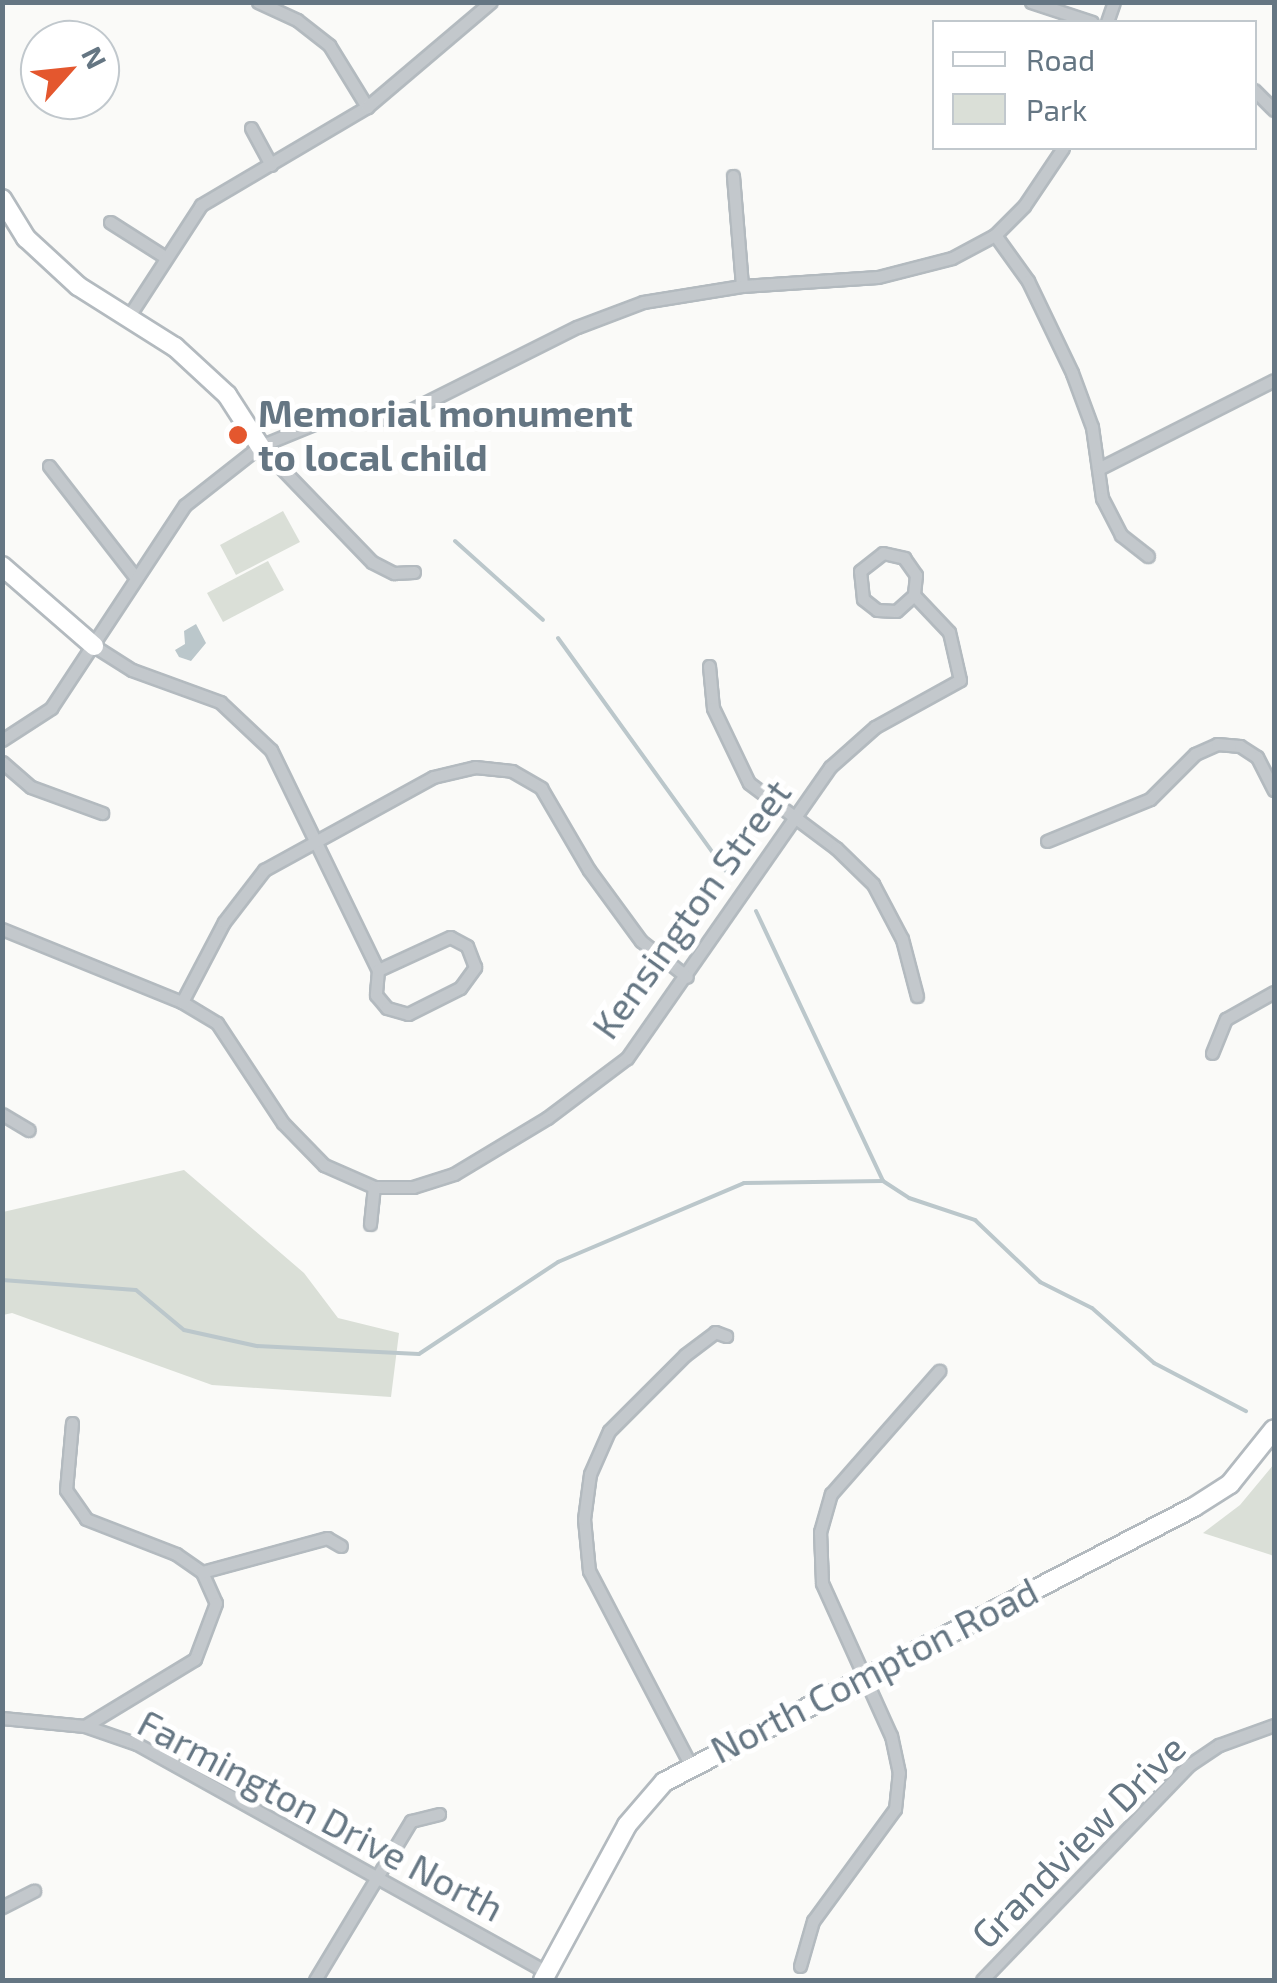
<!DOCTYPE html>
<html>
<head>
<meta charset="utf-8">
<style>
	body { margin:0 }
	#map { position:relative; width:1277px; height:1983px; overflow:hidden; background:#fafaf8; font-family:"Exo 2",sans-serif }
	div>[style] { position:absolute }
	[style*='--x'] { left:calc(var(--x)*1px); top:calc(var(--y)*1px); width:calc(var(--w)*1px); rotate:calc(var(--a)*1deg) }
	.green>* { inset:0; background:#dadfd7 }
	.water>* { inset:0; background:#bbc7cb }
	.stream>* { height:4px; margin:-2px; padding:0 2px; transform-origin:2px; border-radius:2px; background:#bbc7cb }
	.roads { filter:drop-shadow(2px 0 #b3babf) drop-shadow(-2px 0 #b3babf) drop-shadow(0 2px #b3babf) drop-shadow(0 -2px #b3babf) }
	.street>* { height:11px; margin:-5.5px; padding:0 5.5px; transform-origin:5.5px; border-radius:5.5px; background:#c3c8cc }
	.secondary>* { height:18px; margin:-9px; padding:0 9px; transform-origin:9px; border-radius:9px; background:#fff }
	.dots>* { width:28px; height:28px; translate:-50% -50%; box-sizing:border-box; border:5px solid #fff; border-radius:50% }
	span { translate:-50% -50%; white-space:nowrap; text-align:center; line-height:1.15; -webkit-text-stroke:10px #fff; paint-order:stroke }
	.poi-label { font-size:38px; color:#657683; font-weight:700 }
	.left { translate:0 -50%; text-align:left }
	.street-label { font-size:38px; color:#657683 }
	.frame { position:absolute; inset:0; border:5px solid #657683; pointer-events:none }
	.legend { position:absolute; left:932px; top:20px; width:325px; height:130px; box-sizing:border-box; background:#fff; border:2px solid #c1c8cd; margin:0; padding:12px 18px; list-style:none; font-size:30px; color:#657683 }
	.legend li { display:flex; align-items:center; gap:20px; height:50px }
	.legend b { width:50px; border:2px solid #c1c8cd }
	.north { position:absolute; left:20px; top:20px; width:100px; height:100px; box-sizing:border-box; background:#fff; border:2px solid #c1c8cd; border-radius:50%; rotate:63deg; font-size:28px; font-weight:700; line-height:40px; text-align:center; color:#657683 }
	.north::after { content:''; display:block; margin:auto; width:35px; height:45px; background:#e4572e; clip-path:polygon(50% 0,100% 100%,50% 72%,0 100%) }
</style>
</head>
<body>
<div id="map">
	<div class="green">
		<i style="clip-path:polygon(283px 511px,300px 542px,236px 575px,220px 545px)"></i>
		<i style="clip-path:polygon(268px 561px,284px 590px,223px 622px,207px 593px)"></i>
		<i style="clip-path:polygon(184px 1170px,304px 1273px,338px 1318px,399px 1333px,391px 1397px,212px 1385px,12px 1313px,3px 1315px,3px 1212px)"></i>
		<i style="clip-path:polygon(1274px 1464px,1274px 1556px,1203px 1533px,1240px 1505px)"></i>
	</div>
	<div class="water">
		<i style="clip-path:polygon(196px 624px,206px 643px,191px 661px,179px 657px,175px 650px,185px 644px,184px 631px)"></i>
	</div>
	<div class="stream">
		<i style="--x:455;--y:541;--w:118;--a:41.9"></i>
		<i style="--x:558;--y:638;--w:296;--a:54.2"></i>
		<i style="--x:756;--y:911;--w:298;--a:64.8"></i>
		<i style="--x:883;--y:1181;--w:31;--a:33"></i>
		<i style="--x:909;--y:1198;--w:70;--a:18.4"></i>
		<i style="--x:975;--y:1220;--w:90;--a:43.6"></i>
		<i style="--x:1040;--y:1282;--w:58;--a:26.6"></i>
		<i style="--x:1092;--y:1308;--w:83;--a:41.6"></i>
		<i style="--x:1154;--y:1363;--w:104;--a:27.6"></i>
		<i style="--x:2;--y:1280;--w:134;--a:4.3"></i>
		<i style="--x:136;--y:1290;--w:62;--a:39.8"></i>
		<i style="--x:184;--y:1330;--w:75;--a:12.4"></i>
		<i style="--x:257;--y:1346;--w:162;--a:2.8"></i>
		<i style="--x:419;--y:1354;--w:167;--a:-33.5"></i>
		<i style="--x:558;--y:1262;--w:202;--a:-23"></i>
		<i style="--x:744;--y:1183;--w:139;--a:-0.8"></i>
	</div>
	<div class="roads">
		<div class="street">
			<i style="--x:258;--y:2;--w:43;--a:24.8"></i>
			<i style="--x:297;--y:20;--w:41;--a:38"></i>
			<i style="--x:329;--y:45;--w:73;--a:58.5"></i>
			<i style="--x:1031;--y:2;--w:64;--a:18.2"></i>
			<i style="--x:1107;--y:22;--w:21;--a:-71"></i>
			<i style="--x:1254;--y:90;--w:28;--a:45"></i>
			<i style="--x:251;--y:128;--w:42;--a:61.6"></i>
			<i style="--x:733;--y:176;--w:110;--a:85.3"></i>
			<i style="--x:110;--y:222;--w:65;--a:32.5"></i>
			<i style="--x:995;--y:235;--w:57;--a:54.3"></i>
			<i style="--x:1028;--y:281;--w:102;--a:64.4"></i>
			<i style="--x:1072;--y:373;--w:58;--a:69.7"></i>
			<i style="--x:1092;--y:427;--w:72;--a:82"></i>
			<i style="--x:1102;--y:498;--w:42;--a:62.8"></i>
			<i style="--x:1121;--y:535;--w:34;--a:38"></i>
			<i style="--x:127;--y:319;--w:136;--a:-57"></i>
			<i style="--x:201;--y:205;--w:193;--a:-30.6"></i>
			<i style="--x:367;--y:107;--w:162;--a:-40.3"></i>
			<i style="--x:260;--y:446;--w:161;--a:46"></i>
			<i style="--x:372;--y:562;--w:25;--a:27"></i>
			<i style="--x:394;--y:573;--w:20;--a:-3"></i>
			<i style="--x:49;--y:466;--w:142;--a:52.2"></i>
			<i style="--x:1100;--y:468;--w:195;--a:-26.8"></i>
			<i style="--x:94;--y:646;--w:45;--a:32.3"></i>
			<i style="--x:132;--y:670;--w:94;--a:20"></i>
			<i style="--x:220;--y:702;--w:70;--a:43.3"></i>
			<i style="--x:271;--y:750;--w:245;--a:64.1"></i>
			<i style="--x:378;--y:970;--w:25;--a:95"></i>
			<i style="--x:376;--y:995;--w:17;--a:50"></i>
			<i style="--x:387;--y:1008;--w:22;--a:16"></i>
			<i style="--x:408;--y:1014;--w:58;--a:-26.6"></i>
			<i style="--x:460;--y:988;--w:26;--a:-54"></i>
			<i style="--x:475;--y:967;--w:22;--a:-111"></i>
			<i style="--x:467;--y:946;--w:19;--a:-152"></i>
			<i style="--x:450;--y:937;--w:79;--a:155.4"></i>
			<i style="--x:709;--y:666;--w:42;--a:84.6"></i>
			<i style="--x:713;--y:708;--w:83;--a:64.4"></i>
			<i style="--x:749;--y:783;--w:109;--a:36.8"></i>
			<i style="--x:836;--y:848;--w:52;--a:44.2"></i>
			<i style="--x:873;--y:884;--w:62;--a:62.2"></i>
			<i style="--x:902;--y:939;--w:59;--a:75.3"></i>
			<i style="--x:2;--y:740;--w:59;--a:-33.1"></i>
			<i style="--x:51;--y:708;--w:243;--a:-56.6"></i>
			<i style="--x:185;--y:505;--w:95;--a:-38.2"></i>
			<i style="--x:260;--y:446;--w:82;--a:-22.2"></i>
			<i style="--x:336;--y:415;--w:46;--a:5"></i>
			<i style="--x:382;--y:419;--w:26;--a:-16"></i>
			<i style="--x:407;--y:412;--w:190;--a:-26.6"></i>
			<i style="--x:577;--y:327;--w:71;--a:-20.7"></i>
			<i style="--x:643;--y:302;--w:100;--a:-9.2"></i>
			<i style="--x:742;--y:286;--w:136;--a:-3.8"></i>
			<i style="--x:878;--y:277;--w:76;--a:-14.4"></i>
			<i style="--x:952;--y:258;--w:49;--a:-28.1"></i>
			<i style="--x:995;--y:235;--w:41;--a:-45"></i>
			<i style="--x:1024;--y:206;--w:70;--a:-56.1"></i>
			<i style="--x:2;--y:762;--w:38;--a:41"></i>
			<i style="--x:31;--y:787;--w:76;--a:20.1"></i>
			<i style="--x:1047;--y:841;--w:111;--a:-22.2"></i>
			<i style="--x:1150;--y:799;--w:64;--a:-45"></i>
			<i style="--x:1195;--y:754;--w:24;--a:-24"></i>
			<i style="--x:1217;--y:744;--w:23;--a:5"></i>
			<i style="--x:1240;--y:746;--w:20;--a:33"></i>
			<i style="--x:1257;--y:757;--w:37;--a:63"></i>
			<i style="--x:2;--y:929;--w:194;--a:22.1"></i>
			<i style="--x:182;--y:1002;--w:41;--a:31"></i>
			<i style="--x:217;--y:1023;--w:120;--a:56.6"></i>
			<i style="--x:283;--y:1123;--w:59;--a:45.7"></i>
			<i style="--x:324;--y:1165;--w:55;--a:23.7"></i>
			<i style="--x:374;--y:1187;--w:39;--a:0"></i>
			<i style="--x:413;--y:1187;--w:43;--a:-17.6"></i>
			<i style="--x:454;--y:1174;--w:109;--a:-31.1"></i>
			<i style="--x:547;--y:1118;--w:100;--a:-36.9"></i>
			<i style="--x:627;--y:1058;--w:355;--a:-55.1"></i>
			<i style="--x:830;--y:767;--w:60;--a:-41.6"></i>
			<i style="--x:875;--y:727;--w:97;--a:-28.9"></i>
			<i style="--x:960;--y:680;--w:49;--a:-102.9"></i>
			<i style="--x:949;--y:632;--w:51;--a:-133.4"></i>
			<i style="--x:914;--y:595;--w:24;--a:138"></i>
			<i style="--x:896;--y:611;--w:19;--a:-177"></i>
			<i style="--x:877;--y:610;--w:18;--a:-142"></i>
			<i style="--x:863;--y:599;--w:28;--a:-96"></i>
			<i style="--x:860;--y:571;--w:29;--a:-38"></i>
			<i style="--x:883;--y:553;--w:22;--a:13"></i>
			<i style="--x:904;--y:558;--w:21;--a:55"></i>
			<i style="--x:916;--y:575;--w:20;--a:96"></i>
			<i style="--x:182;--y:1002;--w:90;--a:-62.3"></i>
			<i style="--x:224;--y:922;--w:66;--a:-52.4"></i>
			<i style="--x:264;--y:870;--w:193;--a:-28.8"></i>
			<i style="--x:433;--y:777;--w:43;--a:-13.4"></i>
			<i style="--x:475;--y:767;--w:37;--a:6"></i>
			<i style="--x:512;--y:771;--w:34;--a:30"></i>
			<i style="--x:541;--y:788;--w:95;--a:59.7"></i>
			<i style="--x:589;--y:870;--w:88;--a:53.8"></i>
			<i style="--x:641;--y:941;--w:58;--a:38"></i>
			<i style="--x:1212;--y:1053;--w:37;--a:-68"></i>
			<i style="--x:1226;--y:1019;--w:55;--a:-29.4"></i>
			<i style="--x:2;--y:1114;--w:31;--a:31"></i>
			<i style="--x:370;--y:1224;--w:37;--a:-84"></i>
			<i style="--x:72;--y:1423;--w:67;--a:95.1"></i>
			<i style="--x:66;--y:1490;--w:35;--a:55"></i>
			<i style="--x:86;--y:1519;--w:97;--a:21.3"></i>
			<i style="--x:176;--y:1554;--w:32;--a:35"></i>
			<i style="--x:202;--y:1572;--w:34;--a:66"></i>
			<i style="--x:216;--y:1603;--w:60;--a:110.6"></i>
			<i style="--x:195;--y:1659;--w:129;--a:148.7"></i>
			<i style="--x:202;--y:1572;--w:130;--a:-15.2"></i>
			<i style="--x:327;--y:1538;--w:16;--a:30"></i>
			<i style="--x:2;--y:1718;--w:83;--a:5.5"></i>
			<i style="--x:85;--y:1726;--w:55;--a:19.1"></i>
			<i style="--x:137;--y:1744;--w:469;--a:29.1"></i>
			<i style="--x:690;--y:1764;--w:218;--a:-117.6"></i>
			<i style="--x:589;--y:1571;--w:52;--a:-95.5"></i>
			<i style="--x:584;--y:1519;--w:45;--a:-82.4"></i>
			<i style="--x:590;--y:1474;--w:47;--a:-66.2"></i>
			<i style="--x:609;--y:1431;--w:107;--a:-45"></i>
			<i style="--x:685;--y:1355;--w:38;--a:-37"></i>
			<i style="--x:715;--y:1332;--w:12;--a:20"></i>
			<i style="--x:2;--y:1907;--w:36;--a:-27"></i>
			<i style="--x:800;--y:1966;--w:47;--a:-73.9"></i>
			<i style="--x:813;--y:1921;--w:139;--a:-53.8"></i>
			<i style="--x:895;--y:1809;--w:36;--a:-84"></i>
			<i style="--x:899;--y:1773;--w:38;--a:-102"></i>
			<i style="--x:891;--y:1736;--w:168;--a:-114.3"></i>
			<i style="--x:822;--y:1583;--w:51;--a:-92.2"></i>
			<i style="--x:820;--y:1532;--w:40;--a:-74"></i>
			<i style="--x:831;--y:1494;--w:164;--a:-48.7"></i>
			<i style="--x:315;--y:1980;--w:186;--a:-58.9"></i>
			<i style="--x:411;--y:1821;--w:29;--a:-14"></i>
			<i style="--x:982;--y:1980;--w:298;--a:-46.1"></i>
			<i style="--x:1189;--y:1765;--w:36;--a:-34"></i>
			<i style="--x:1219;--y:1745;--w:59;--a:-20"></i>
		</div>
		<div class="secondary">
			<i style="--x:2;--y:199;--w:46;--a:58.4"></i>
			<i style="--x:26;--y:238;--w:71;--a:42.7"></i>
			<i style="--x:78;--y:286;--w:115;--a:32.2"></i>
			<i style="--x:175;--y:347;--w:71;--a:42.7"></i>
			<i style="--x:227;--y:395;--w:61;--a:57.1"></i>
			<i style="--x:2;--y:566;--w:122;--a:41"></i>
			<i style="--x:543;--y:1980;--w:176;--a:-61.5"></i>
			<i style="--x:627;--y:1825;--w:57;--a:-49.3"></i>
			<i style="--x:664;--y:1782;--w:597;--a:-27.42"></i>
			<i style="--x:1194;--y:1507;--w:43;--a:-32.6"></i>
			<i style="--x:1230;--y:1484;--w:70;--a:-51.3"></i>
		</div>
	</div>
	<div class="dots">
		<i style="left:238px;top:435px;background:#e4572e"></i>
	</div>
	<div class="poi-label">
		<span class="left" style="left:258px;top:435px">Memorial monument<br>to local child</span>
	</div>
	<div class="street-label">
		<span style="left:691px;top:909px;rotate:-54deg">Kensington Street</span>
		<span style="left:874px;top:1670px;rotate:-27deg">North Compton Road</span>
		<span style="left:321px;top:1815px;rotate:28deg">Farmington Drive North</span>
		<span style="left:1078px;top:1841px;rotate:-45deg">Grandview Drive</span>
	</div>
	<div class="frame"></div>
	<ul class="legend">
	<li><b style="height:12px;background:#fff"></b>Road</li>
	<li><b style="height:28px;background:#dadfd7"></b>Park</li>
	</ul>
	<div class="north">N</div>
</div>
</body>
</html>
